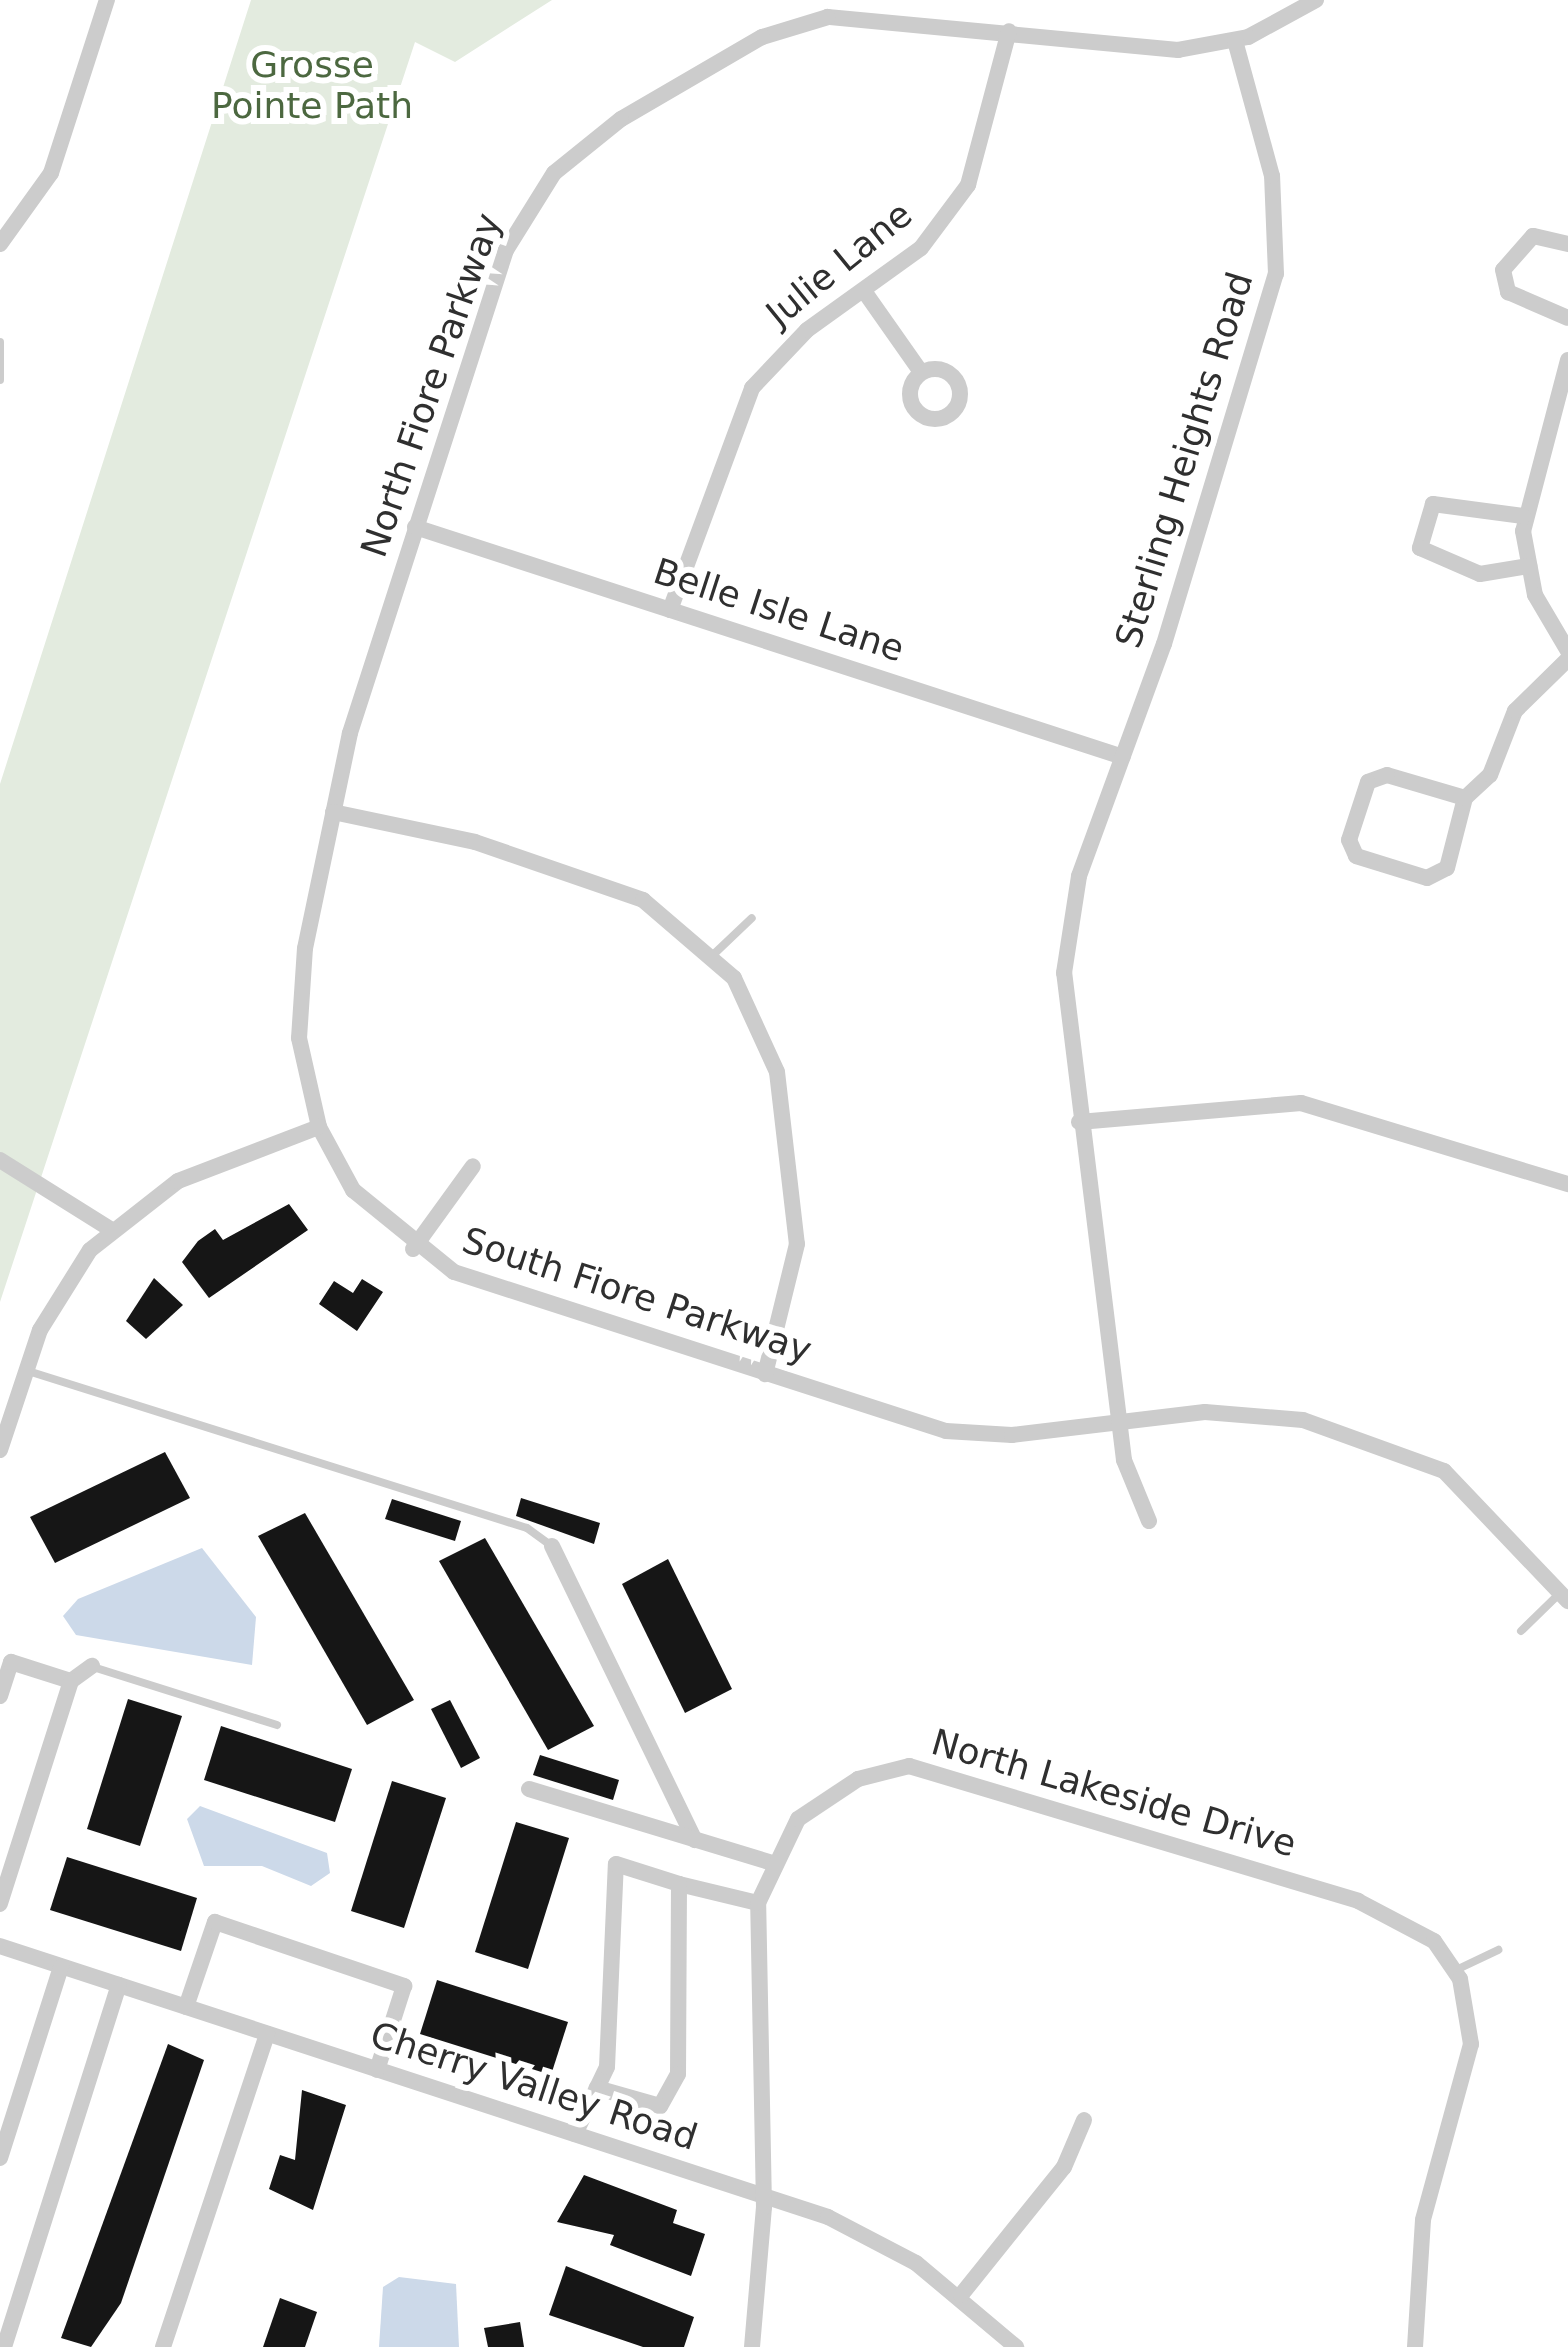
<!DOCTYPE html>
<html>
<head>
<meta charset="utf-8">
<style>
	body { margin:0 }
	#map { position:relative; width:1568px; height:2347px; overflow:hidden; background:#fff; font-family:"DejaVu Sans",sans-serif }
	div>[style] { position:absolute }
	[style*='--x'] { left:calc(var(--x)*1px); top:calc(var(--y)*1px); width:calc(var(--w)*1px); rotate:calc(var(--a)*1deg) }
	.green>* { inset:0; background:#e3ebdf }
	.water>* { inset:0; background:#ccd9e9 }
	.building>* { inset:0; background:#161616 }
	.service>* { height:8px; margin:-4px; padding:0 4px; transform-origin:4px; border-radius:4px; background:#ccc }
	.minor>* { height:16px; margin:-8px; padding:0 8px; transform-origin:8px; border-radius:8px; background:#ccc }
	.minor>.ring { margin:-8px; padding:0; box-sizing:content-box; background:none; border:16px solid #ccc; border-radius:50% }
	span { translate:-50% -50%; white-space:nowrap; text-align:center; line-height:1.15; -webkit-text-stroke:12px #fff; paint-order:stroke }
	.park-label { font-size:36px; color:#4c6840 }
	.street-label { font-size:36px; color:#2f2f2f }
</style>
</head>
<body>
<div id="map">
	<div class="green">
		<i style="clip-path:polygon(251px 0,552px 0,455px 62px,415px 42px,0 1302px,0 784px)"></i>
	</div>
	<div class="water">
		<i style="clip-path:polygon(202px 1548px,256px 1617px,252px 1665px,76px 1635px,63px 1616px,78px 1599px)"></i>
		<i style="clip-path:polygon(200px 1806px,327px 1853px,330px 1873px,311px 1886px,262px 1866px,204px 1866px,187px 1819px)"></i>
		<i style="clip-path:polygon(399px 2277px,456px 2284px,459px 2347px,379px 2347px,383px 2287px)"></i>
	</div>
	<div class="building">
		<i style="clip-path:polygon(289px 1204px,308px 1230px,209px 1298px,182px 1262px,198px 1241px,215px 1229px,223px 1240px)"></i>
		<i style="clip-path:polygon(154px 1278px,183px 1305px,146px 1339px,126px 1321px)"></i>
		<i style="clip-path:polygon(362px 1279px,383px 1292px,357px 1331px,319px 1304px,334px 1281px,353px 1293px)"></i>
		<i style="clip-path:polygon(165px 1452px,190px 1498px,55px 1563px,30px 1517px)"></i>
		<i style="clip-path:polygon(521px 1498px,600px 1523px,594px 1544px,516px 1516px)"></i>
		<i style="clip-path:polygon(392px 1499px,461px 1521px,455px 1541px,385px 1519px)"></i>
		<i style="clip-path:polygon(305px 1513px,414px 1700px,367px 1725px,258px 1536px)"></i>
		<i style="clip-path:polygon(485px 1538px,594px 1726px,548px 1750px,439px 1561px)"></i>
		<i style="clip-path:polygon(668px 1559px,732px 1689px,685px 1713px,622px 1584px)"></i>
		<i style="clip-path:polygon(128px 1699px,182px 1716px,140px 1846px,87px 1829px)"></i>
		<i style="clip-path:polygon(450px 1700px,480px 1758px,461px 1768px,431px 1709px)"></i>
		<i style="clip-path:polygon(221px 1726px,352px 1769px,335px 1822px,204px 1780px)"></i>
		<i style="clip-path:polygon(540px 1755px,619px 1780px,613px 1800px,533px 1775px)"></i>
		<i style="clip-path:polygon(392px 1781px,446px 1798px,404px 1928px,351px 1911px)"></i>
		<i style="clip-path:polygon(516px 1822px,569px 1838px,528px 1969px,475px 1952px)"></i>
		<i style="clip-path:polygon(67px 1857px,197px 1898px,181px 1951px,50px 1910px)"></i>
		<i style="clip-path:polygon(437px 1980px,568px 2022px,551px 2075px,420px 2034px)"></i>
		<i style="clip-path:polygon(168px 2044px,204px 2060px,121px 2303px,91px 2347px,61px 2338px)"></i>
		<i style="clip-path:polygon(302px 2090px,346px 2105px,313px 2210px,269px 2189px,280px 2155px,295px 2160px)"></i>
		<i style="clip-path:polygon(584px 2175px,677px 2210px,673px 2223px,705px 2234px,691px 2276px,610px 2245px,614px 2235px,557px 2222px)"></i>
		<i style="clip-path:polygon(566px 2266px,694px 2317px,684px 2347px,643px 2347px,549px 2315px)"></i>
		<i style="clip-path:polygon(280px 2298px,317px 2312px,305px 2347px,263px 2347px)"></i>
		<i style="clip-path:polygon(520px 2322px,524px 2347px,488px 2347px,484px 2328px)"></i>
	</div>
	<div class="service">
		<i style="--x:0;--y:342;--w:38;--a:90"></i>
		<i style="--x:714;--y:954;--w:52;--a:-43.5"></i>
		<i style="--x:28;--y:1371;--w:523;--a:17.47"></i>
		<i style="--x:527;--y:1528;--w:31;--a:36"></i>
		<i style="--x:1521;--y:1631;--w:54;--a:-44.3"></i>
		<i style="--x:93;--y:1667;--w:193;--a:17.5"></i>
		<i style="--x:1456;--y:1970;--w:47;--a:-25.5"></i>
	</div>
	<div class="minor">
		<i style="--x:1316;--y:0;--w:77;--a:151.4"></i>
		<i style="--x:1248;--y:37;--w:71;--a:169.5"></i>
		<i style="--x:1178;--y:50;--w:352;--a:-174.6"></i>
		<i style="--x:828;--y:17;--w:69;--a:163.1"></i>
		<i style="--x:762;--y:37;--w:163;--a:149.8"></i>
		<i style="--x:621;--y:119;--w:86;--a:141.1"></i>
		<i style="--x:554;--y:173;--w:91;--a:121.9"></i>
		<i style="--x:506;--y:250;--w:508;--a:107.9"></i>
		<i style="--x:350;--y:733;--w:220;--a:101.8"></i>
		<i style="--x:305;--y:948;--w:90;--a:93.8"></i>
		<i style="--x:299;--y:1038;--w:91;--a:77.3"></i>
		<i style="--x:319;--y:1127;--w:72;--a:61.6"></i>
		<i style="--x:353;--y:1190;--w:130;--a:39.1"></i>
		<i style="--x:454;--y:1272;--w:517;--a:17.91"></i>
		<i style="--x:946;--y:1431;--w:66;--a:3.5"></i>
		<i style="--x:1012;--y:1435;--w:194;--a:-6.8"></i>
		<i style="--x:1205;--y:1412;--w:98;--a:4.7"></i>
		<i style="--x:1303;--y:1420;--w:150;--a:19.9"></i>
		<i style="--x:1444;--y:1471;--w:180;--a:46.4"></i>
		<i style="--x:0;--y:244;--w:87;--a:-54.3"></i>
		<i style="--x:51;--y:173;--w:182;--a:-72.1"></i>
		<i style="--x:1568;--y:244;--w:36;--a:-167"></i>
		<i style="--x:1533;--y:236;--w:45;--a:131.4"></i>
		<i style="--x:1503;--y:270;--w:23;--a:77"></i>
		<i style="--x:1508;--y:292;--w:65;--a:23.4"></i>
		<i style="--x:864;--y:291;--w:99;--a:54.9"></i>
		<i style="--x:1568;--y:360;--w:177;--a:104.7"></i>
		<i style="--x:1523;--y:531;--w:65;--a:79.4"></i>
		<i style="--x:1535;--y:595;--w:65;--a:59.5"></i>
		<i class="ring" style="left:910px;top:369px;width:34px;height:34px"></i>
		<i style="--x:1523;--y:516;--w:91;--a:-172.4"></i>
		<i style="--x:1433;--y:504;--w:46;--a:106.5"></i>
		<i style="--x:1420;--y:548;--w:65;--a:23.4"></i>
		<i style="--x:1480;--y:574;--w:50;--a:-9.3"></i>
		<i style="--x:415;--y:527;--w:744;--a:18"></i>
		<i style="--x:670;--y:610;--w:237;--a:-69.7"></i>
		<i style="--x:752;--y:388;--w:80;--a:-46.5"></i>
		<i style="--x:807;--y:330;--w:140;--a:-35.7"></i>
		<i style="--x:921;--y:248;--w:79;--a:-53.3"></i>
		<i style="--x:968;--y:185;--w:159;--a:-75.1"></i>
		<i style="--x:1465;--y:798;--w:81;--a:-163.6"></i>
		<i style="--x:1387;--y:775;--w:20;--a:160"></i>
		<i style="--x:1368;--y:782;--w:61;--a:108.1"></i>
		<i style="--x:1349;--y:840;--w:17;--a:66"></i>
		<i style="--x:1356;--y:856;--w:74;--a:17.2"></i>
		<i style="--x:1427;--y:878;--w:22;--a:-27"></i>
		<i style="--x:1447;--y:868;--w:72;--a:-75.6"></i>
		<i style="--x:1465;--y:798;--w:34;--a:-43"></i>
		<i style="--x:1490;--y:775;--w:69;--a:-68.7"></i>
		<i style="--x:1515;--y:711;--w:74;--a:-44.5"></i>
		<i style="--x:333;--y:812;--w:145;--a:11.9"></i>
		<i style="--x:475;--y:842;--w:178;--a:19"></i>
		<i style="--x:643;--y:900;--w:120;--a:40.6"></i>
		<i style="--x:734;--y:978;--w:103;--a:65.4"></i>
		<i style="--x:777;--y:1072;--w:173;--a:83.4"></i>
		<i style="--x:797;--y:1244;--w:134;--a:103.8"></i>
		<i style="--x:1079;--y:1122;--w:223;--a:-4.9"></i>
		<i style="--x:1301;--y:1103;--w:279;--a:16.9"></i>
		<i style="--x:0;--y:1160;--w:130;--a:32.1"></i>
		<i style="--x:413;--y:1249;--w:102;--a:-54.1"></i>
		<i style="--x:0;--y:1450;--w:126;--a:-71.6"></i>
		<i style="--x:40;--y:1330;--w:94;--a:-58"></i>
		<i style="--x:90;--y:1250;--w:112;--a:-38.1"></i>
		<i style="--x:178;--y:1181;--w:151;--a:-21"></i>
		<i style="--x:1149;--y:1521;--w:66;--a:-112.3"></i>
		<i style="--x:1124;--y:1460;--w:491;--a:-97"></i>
		<i style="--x:1064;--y:973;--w:98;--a:-81.2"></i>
		<i style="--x:1079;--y:876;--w:247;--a:-69.9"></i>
		<i style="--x:1164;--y:644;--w:387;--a:-73.2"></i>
		<i style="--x:1276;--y:274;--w:98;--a:-92.3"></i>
		<i style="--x:1272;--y:176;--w:140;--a:-105.3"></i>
		<i style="--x:552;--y:1546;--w:327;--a:64.1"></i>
		<i style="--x:71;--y:1681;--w:26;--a:-36"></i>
		<i style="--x:0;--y:1696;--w:36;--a:-72"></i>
		<i style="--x:11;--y:1662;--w:63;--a:17.6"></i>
		<i style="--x:71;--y:1681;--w:234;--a:107.7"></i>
		<i style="--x:529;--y:1789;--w:254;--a:16.9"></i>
		<i style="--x:679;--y:1884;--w:81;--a:13.5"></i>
		<i style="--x:0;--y:1946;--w:871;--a:18.12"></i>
		<i style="--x:828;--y:2217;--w:99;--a:27.6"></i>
		<i style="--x:916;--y:2263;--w:131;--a:40"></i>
		<i style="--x:186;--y:2007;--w:90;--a:-71.2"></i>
		<i style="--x:215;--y:1922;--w:200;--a:18.7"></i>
		<i style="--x:404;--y:1986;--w:88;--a:107.8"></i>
		<i style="--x:575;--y:2134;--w:74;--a:-64.5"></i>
		<i style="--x:607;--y:2067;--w:203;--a:-87.5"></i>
		<i style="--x:616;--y:1864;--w:66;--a:17.6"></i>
		<i style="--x:679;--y:1884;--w:190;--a:90.3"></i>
		<i style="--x:678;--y:2074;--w:37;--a:119"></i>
		<i style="--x:660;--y:2106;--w:66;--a:-164.1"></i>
		<i style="--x:0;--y:2158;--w:201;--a:-72.3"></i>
		<i style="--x:961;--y:2295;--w:164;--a:-51.2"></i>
		<i style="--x:1064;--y:2167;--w:51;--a:-66.9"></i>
		<i style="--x:4;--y:2347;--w:380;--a:-72.4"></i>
		<i style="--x:163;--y:2347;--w:330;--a:-71.6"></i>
		<i style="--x:752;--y:2347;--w:141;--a:-85.1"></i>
		<i style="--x:764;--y:2207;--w:304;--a:-91.1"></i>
		<i style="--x:758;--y:1903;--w:93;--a:-64.5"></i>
		<i style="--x:798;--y:1819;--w:72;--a:-33.7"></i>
		<i style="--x:858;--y:1779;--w:53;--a:-14.3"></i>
		<i style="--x:909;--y:1766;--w:469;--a:16.7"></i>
		<i style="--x:1358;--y:1901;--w:86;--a:27.8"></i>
		<i style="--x:1434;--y:1941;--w:46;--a:55.6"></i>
		<i style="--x:1460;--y:1979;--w:66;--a:80.4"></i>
		<i style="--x:1471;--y:2044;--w:182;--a:105.3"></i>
		<i style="--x:1423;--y:2220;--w:127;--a:93.6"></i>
	</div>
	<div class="park-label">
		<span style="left:312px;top:85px">Grosse<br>Pointe Path</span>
	</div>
	<div class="street-label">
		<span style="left:839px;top:264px;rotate:-39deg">Julie Lane</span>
		<span style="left:431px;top:385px;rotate:-71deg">North Fiore Parkway</span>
		<span style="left:1184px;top:460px;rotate:-73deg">Sterling Heights Road</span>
		<span style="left:779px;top:610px;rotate:18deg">Belle Isle Lane</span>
		<span style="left:637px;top:1295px;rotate:18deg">South Fiore Parkway</span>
		<span style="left:1114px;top:1793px;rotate:16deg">North Lakeside Drive</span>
		<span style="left:534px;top:2086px;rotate:18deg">Cherry Valley Road</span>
	</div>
</div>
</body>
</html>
